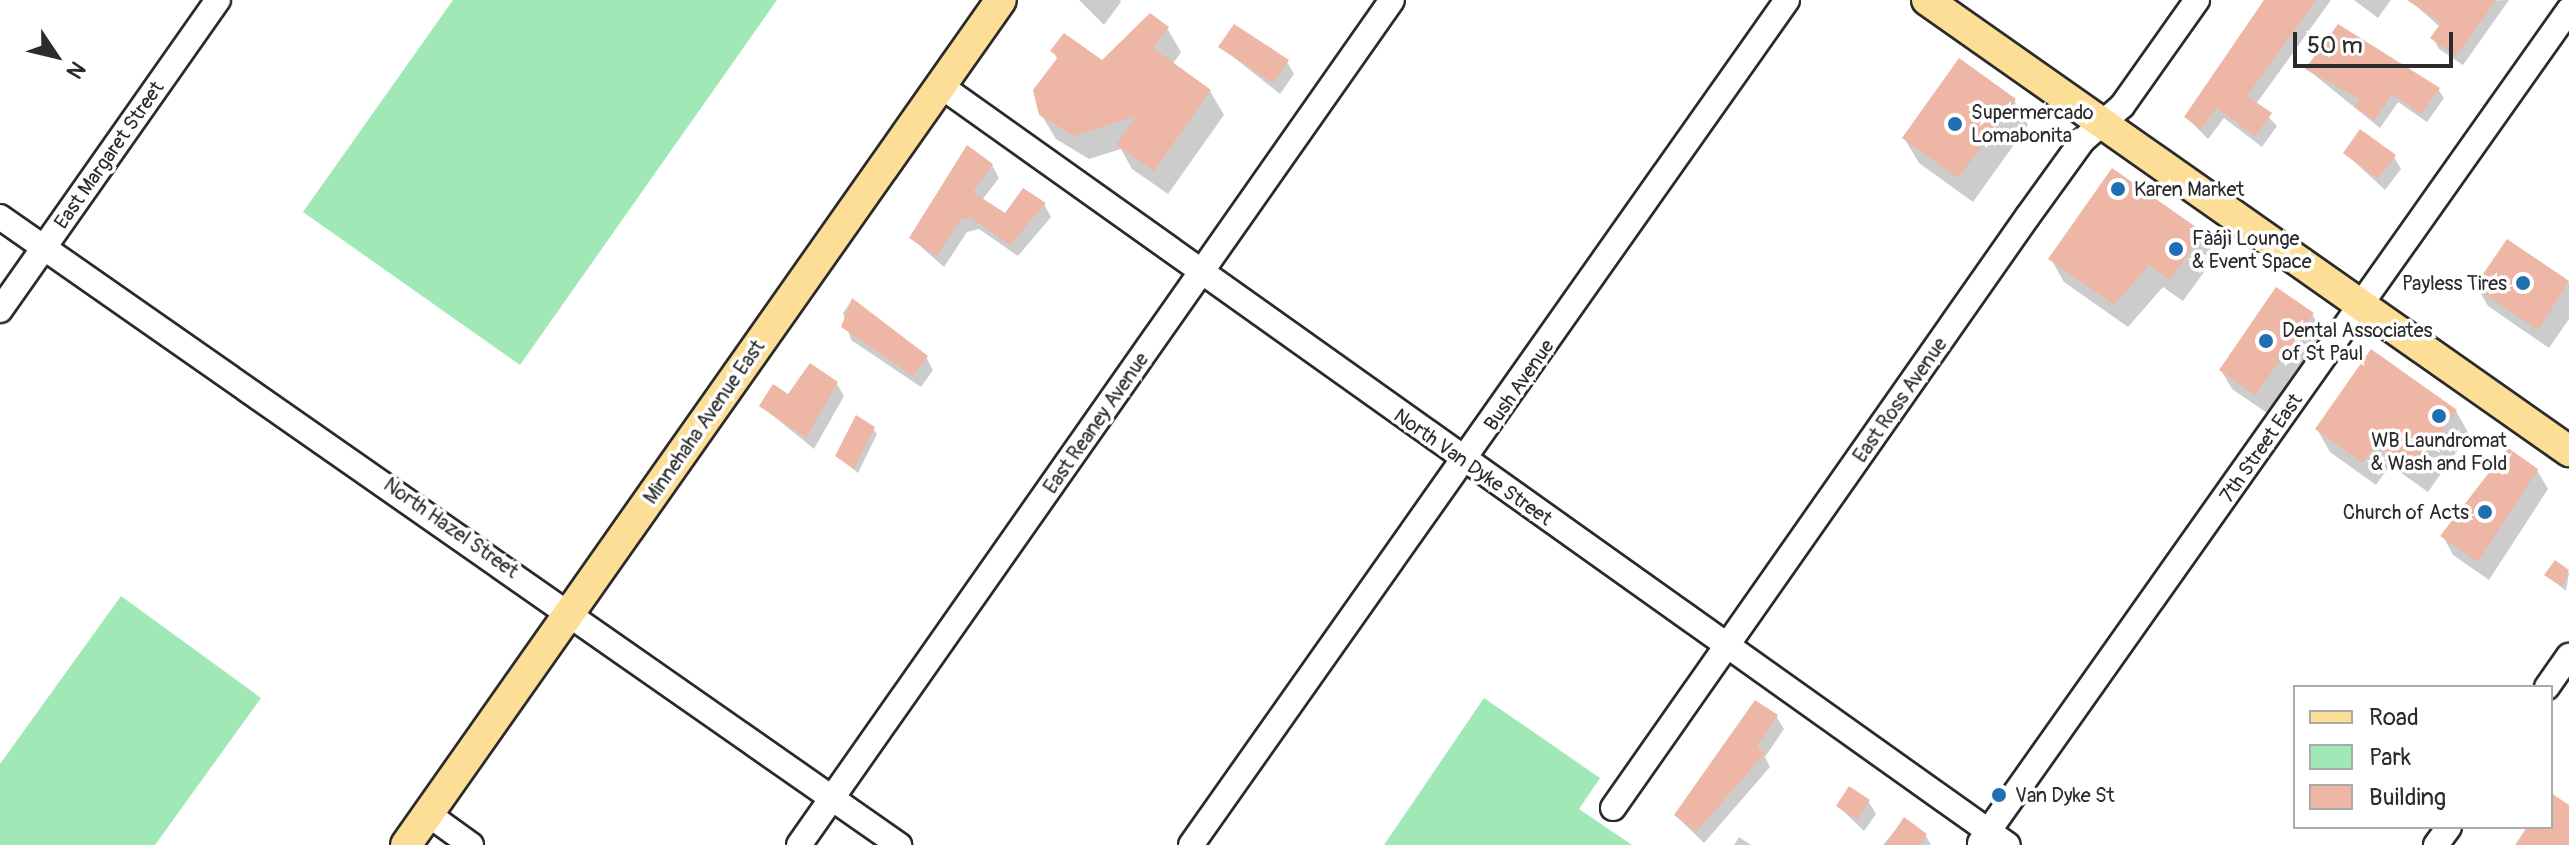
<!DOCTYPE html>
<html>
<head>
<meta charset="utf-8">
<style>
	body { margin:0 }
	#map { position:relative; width:2569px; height:845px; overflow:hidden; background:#fff; font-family:Pangolin,sans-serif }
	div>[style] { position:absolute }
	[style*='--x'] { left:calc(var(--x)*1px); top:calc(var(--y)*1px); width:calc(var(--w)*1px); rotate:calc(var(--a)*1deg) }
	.green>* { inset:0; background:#a0e8b6 }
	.shadow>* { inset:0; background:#0003 }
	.building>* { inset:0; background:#eeb6a5 }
	.roads { filter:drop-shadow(2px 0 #2b2b2b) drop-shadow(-2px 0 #2b2b2b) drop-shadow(0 2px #2b2b2b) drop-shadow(0 -2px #2b2b2b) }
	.minor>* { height:24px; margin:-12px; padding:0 12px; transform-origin:12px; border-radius:12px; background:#fff }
	.major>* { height:30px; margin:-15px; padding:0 15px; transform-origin:15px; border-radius:15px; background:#fdde96 }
	.dots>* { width:22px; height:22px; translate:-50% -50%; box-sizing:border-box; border:4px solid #fff; border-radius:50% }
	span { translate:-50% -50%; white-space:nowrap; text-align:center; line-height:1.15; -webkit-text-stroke:7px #fff; paint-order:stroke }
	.poi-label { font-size:20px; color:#2b2b2b }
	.left { translate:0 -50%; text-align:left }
	.right { translate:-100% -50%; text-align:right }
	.street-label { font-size:20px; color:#2b2b2b }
	.legend { position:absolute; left:2293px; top:685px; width:260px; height:144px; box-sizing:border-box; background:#fff; border:2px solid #aaa; margin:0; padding:10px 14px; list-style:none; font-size:24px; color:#2b2b2b }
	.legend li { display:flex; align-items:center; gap:16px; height:40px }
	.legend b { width:40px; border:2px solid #aaa }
	.north { position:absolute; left:16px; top:16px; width:80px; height:80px; -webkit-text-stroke:6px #fff; paint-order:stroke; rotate:125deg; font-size:22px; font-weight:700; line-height:32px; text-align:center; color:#2b2b2b }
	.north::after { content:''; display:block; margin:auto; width:28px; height:36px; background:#2b2b2b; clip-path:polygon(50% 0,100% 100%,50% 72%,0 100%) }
	.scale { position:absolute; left:2293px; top:32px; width:160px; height:36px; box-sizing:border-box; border:4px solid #2b2b2b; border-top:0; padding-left:10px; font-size:24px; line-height:28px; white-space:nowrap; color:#2b2b2b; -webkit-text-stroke:6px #fff; paint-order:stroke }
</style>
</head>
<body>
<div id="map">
	<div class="green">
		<i style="clip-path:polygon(453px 0,777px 0,520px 365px,303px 212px)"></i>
		<i style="clip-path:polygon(121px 596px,261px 698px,155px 845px,0 845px,0 764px)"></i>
		<i style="clip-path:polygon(1484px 698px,1600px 778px,1579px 809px,1632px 845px,1384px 845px)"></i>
	</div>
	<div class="shadow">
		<i style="clip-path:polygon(1079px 0,1120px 0,1121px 2px,1104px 25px)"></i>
		<i style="clip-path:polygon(2279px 0,2331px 0,2256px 104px,2277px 126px,2262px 147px,2224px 118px,2208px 139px,2186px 117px)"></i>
		<i style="clip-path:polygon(2354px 0,2391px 0,2378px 18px)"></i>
		<i style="clip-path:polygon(2509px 0,2463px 65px,2439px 49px,2433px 38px,2440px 27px,2412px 2px)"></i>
		<i style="clip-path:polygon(1167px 28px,1181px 52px,1172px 65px,1210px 91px,1224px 115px,1168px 194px,1132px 169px,1121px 149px,1089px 159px,1056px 139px,1041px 114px,1058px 60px,1053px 51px,1103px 63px)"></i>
		<i style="clip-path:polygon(1221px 47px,1287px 62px,1294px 74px,1280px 94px)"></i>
		<i style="clip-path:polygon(2307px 69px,2438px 89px,2444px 98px,2427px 122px,2398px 102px,2380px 128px)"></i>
		<i style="clip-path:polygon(2014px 100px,2028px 125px,1973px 202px,1919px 163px,1904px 138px)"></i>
		<i style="clip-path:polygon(2345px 153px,2394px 157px,2401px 169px,2385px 190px)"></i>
		<i style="clip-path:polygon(992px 165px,999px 178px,982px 200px,1006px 216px,1044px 204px,1051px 217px,1018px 256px,979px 229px,967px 232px,944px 267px,911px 238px)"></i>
		<i style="clip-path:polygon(2113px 171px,2202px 234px,2215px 257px,2183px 301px,2163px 287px,2128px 327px,2064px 282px,2051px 259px)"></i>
		<i style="clip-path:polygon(2508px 242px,2569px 283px,2569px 319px,2549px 348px,2488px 306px,2477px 287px)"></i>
		<i style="clip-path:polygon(852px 300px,926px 357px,933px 370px,921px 387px,851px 340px,843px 313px)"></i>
		<i style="clip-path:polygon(2312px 314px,2323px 333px,2267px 413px,2232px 389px,2221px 370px)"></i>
		<i style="clip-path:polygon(837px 384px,844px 396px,814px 449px,761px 406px)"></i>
		<i style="clip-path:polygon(2456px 411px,2469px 434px,2428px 492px,2390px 465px,2376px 485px,2330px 452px,2317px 429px)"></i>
		<i style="clip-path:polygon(873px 429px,877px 434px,858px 473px,837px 456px)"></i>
		<i style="clip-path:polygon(2537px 470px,2548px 489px,2489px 580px,2453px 555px,2443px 536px)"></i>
		<i style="clip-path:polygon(2555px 563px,2569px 573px,2566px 591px,2547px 575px)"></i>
		<i style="clip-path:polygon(1776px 716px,1784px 729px,1765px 757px,1770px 767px,1704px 843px,1676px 816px)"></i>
		<i style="clip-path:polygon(1868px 801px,1876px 814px,1864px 831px,1838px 806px)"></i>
		<i style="clip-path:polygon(1904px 820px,1926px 836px,1931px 845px,1883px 845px)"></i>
		<i style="clip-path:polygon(1739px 837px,1751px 845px,1734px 845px)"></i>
	</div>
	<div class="building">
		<i style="clip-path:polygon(2264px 0,2316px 0,2247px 96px,2272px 113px,2255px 136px,2216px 108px,2201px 129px,2184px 117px)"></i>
		<i style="clip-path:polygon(2407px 0,2496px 0,2456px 56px,2430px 38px,2441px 23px)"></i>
		<i style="clip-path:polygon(1150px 13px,1169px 27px,1153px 48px,1211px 90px,1154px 171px,1116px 145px,1136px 116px,1074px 136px,1039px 115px,1033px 90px,1058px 57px,1050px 51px,1064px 33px,1102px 60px)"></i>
		<i style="clip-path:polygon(1234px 24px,1289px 60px,1273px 83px,1218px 47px)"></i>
		<i style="clip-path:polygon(2338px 24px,2440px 88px,2421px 114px,2392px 94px,2374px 120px,2354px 107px,2360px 99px,2305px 69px)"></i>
		<i style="clip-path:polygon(1959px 58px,2016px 99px,1958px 178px,1902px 138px)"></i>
		<i style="clip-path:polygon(2360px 129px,2396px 155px,2378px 179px,2343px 153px)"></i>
		<i style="clip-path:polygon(967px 145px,993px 164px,973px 192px,1005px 213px,1023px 188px,1046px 203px,1010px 245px,970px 217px,960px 220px,937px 256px,909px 238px)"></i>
		<i style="clip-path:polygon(2112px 168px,2203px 232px,2170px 280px,2149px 265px,2114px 305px,2048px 259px)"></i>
		<i style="clip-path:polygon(2507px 239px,2569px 281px,2538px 330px,2474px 287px)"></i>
		<i style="clip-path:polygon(2276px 287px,2314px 313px,2255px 395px,2219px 370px)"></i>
		<i style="clip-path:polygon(852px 298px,928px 356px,913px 376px,841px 327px)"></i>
		<i style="clip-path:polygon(2371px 349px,2457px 410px,2414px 471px,2376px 444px,2363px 463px,2315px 429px)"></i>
		<i style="clip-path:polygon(810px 363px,838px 382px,806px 438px,759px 406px,773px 384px,788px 394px)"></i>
		<i style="clip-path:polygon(856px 415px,875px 427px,854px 469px,835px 456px)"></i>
		<i style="clip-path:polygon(2508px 448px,2538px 469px,2478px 562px,2440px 536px)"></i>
		<i style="clip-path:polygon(2555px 560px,2569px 570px,2562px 587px,2544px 575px)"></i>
		<i style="clip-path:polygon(1755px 700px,1778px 715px,1757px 747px,1765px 753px,1696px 832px,1674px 815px)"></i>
		<i style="clip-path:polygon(1849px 786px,1870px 800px,1857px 820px,1836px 806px)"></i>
		<i style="clip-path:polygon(2551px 793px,2569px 805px,2569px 845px,2515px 845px,2527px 827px,2551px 827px)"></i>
		<i style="clip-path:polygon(1904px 817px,1927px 834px,1920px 845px,1885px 845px)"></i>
	</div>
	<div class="roads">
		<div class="minor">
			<i style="--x:941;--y:86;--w:1309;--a:35.43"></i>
			<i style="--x:0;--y:217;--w:1097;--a:34.94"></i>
			<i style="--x:0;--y:310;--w:379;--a:-54.9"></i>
			<i style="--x:2547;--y:687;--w:38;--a:-55"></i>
			<i style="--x:1613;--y:808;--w:723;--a:-54.97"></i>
			<i style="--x:2028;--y:216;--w:92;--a:-54.2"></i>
			<i style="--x:2082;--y:141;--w:53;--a:-41.2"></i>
			<i style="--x:2122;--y:106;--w:130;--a:-54.7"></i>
			<i style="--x:428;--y:814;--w:53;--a:35.8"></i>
			<i style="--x:1980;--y:843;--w:1020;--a:-54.74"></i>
			<i style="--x:799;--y:845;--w:1032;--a:-54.94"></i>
			<i style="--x:1191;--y:845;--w:1034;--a:-54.8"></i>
			<i style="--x:2436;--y:845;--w:22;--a:-54"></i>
		</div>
		<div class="major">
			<i style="--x:1927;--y:0;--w:785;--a:35.09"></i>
			<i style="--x:406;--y:845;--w:1033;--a:-54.85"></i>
		</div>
	</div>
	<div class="dots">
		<i style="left:1955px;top:124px;background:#1f6fb2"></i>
		<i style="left:2118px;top:189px;background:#1f6fb2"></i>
		<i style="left:2176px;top:249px;background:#1f6fb2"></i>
		<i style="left:2523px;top:283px;background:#1f6fb2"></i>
		<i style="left:2266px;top:341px;background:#1f6fb2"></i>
		<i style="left:2439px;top:416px;background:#1f6fb2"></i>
		<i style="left:2485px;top:512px;background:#1f6fb2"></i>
		<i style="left:1999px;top:795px;background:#1f6fb2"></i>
	</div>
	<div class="poi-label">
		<span class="left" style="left:1971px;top:124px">Supermercado<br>Lomabonita</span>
		<span class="left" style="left:2134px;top:189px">Karen Market</span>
		<span class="left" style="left:2192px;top:250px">Fàájì Lounge<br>&amp; Event Space</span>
		<span class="right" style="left:2507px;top:283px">Payless Tires</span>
		<span class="left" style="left:2282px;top:342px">Dental Associates<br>of St Paul</span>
		<span style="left:2439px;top:452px">WB Laundromat<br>&amp; Wash and Fold</span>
		<span class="right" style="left:2469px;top:512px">Church of Acts</span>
		<span class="left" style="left:2015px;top:795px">Van Dyke St</span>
	</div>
	<div class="street-label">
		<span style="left:109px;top:155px;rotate:-55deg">East Margaret Street</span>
		<span style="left:1519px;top:385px;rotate:-55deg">Bush Avenue</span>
		<span style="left:1900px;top:400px;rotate:-55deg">East Ross Avenue</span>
		<span style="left:704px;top:422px;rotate:-55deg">Minnehaha Avenue East</span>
		<span style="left:1096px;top:423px;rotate:-55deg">East Reaney Avenue</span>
		<span style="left:2261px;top:448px;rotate:-55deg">7th Street East</span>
		<span style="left:1473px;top:467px;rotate:35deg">North Van Dyke Street</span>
		<span style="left:451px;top:528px;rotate:35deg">North Hazel Street</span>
	</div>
	<ul class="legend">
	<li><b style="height:10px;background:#fdde96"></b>Road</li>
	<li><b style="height:22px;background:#a0e8b6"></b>Park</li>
	<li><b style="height:22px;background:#eeb6a5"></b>Building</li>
	</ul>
	<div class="north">N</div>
	<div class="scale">50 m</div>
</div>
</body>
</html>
